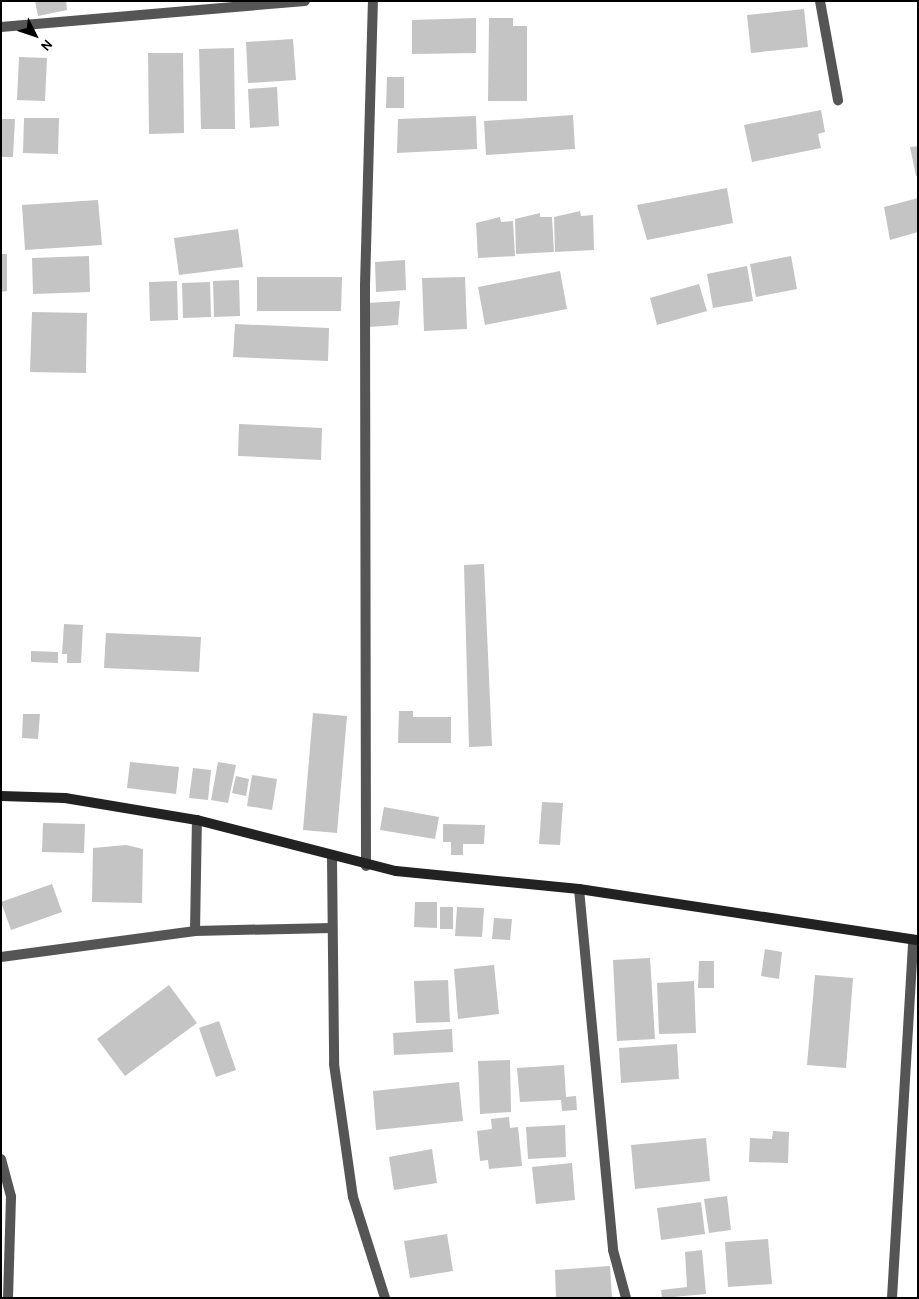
<!DOCTYPE html>
<html>
<head>
<meta charset="utf-8">
<style>
	body { margin:0 }
	#map { position:relative; width:919px; height:1299px; overflow:hidden; background:#fff; font-family:Karla,sans-serif }
	div>[style] { position:absolute }
	[style*='--x'] { left:calc(var(--x)*1px); top:calc(var(--y)*1px); width:calc(var(--w)*1px); rotate:calc(var(--a)*1deg) }
	.building>* { inset:0; background:#c4c4c4 }
	.street>* { height:10px; margin:-5px; padding:0 5px; transform-origin:5px; border-radius:5px; background:#555 }
	.secondary>* { height:10px; margin:-5px; padding:0 5px; transform-origin:5px; border-radius:5px; background:#222 }
	span { translate:-50% -50%; white-space:nowrap; text-align:center; line-height:1.15; -webkit-text-stroke:5px #fff; paint-order:stroke }
	.frame { position:absolute; inset:0; border:2px solid #000; pointer-events:none }
	.north { position:absolute; left:10px; top:10px; width:50px; height:50px; -webkit-text-stroke:4px #fff; paint-order:stroke; rotate:131deg; font-size:14px; font-weight:700; line-height:20px; text-align:center; color:#000 }
	.north::after { content:''; display:block; margin:auto; width:18px; height:22px; background:#000; clip-path:polygon(50% 0,100% 100%,50% 72%,0 100%) }
</style>
</head>
<body>
<div id="map">
	<div class="building">
		<i style="clip-path:polygon(35px 1px,66px 1px,67px 10px,38px 16px)"></i>
		<i style="clip-path:polygon(804px 9px,808px 47px,751px 53px,747px 15px)"></i>
		<i style="clip-path:polygon(476px 18px,476px 53px,412px 54px,412px 20px)"></i>
		<i style="clip-path:polygon(489px 18px,513px 18px,513px 26px,527px 26px,527px 101px,488px 101px)"></i>
		<i style="clip-path:polygon(293px 39px,296px 80px,248px 83px,246px 42px)"></i>
		<i style="clip-path:polygon(234px 48px,235px 129px,201px 129px,199px 49px)"></i>
		<i style="clip-path:polygon(148px 53px,183px 53px,184px 133px,149px 134px)"></i>
		<i style="clip-path:polygon(19px 57px,47px 58px,45px 101px,17px 100px)"></i>
		<i style="clip-path:polygon(387px 77px,404px 77px,404px 108px,386px 108px)"></i>
		<i style="clip-path:polygon(277px 87px,279px 126px,250px 128px,248px 89px)"></i>
		<i style="clip-path:polygon(821px 110px,825px 132px,818px 134px,821px 148px,752px 162px,744px 125px)"></i>
		<i style="clip-path:polygon(573px 115px,575px 149px,486px 155px,484px 121px)"></i>
		<i style="clip-path:polygon(476px 116px,477px 149px,397px 153px,398px 119px)"></i>
		<i style="clip-path:polygon(24px 118px,59px 118px,58px 154px,23px 153px)"></i>
		<i style="clip-path:polygon(1px 119px,15px 119px,13px 157px,1px 157px)"></i>
		<i style="clip-path:polygon(918px 146px,918px 176px,916px 176px,910px 147px)"></i>
		<i style="clip-path:polygon(727px 188px,733px 223px,647px 240px,637px 205px)"></i>
		<i style="clip-path:polygon(918px 198px,918px 232px,890px 240px,884px 207px)"></i>
		<i style="clip-path:polygon(98px 200px,102px 245px,25px 250px,22px 205px)"></i>
		<i style="clip-path:polygon(580px 211px,581px 216px,593px 215px,594px 250px,555px 252px,554px 217px)"></i>
		<i style="clip-path:polygon(540px 213px,540px 217px,552px 217px,554px 252px,516px 254px,515px 219px)"></i>
		<i style="clip-path:polygon(500px 217px,501px 222px,513px 221px,515px 256px,478px 258px,476px 223px)"></i>
		<i style="clip-path:polygon(238px 229px,243px 267px,179px 275px,174px 238px)"></i>
		<i style="clip-path:polygon(1px 254px,7px 254px,7px 291px,1px 292px)"></i>
		<i style="clip-path:polygon(89px 256px,90px 292px,33px 294px,32px 258px)"></i>
		<i style="clip-path:polygon(791px 256px,797px 289px,756px 297px,750px 264px)"></i>
		<i style="clip-path:polygon(405px 260px,406px 290px,376px 292px,375px 262px)"></i>
		<i style="clip-path:polygon(747px 266px,753px 301px,713px 308px,707px 274px)"></i>
		<i style="clip-path:polygon(560px 271px,567px 309px,485px 325px,478px 287px)"></i>
		<i style="clip-path:polygon(257px 277px,342px 277px,341px 311px,257px 311px)"></i>
		<i style="clip-path:polygon(465px 277px,467px 329px,424px 331px,422px 278px)"></i>
		<i style="clip-path:polygon(239px 280px,240px 316px,214px 317px,213px 281px)"></i>
		<i style="clip-path:polygon(177px 281px,178px 320px,150px 321px,149px 282px)"></i>
		<i style="clip-path:polygon(210px 282px,211px 317px,183px 318px,182px 283px)"></i>
		<i style="clip-path:polygon(699px 284px,707px 311px,657px 325px,650px 298px)"></i>
		<i style="clip-path:polygon(400px 301px,398px 325px,369px 327px,368px 303px)"></i>
		<i style="clip-path:polygon(32px 312px,87px 313px,86px 373px,30px 372px)"></i>
		<i style="clip-path:polygon(235px 324px,329px 328px,328px 361px,233px 357px)"></i>
		<i style="clip-path:polygon(239px 424px,322px 428px,321px 460px,238px 456px)"></i>
		<i style="clip-path:polygon(484px 564px,492px 746px,469px 747px,464px 565px)"></i>
		<i style="clip-path:polygon(64px 624px,83px 625px,81px 663px,67px 663px,67px 654px,62px 654px)"></i>
		<i style="clip-path:polygon(106px 633px,201px 637px,199px 672px,104px 668px)"></i>
		<i style="clip-path:polygon(31px 651px,58px 652px,58px 663px,31px 662px)"></i>
		<i style="clip-path:polygon(399px 711px,413px 711px,413px 717px,451px 717px,451px 743px,398px 743px)"></i>
		<i style="clip-path:polygon(313px 713px,347px 716px,337px 833px,303px 830px)"></i>
		<i style="clip-path:polygon(23px 714px,40px 714px,38px 739px,22px 738px)"></i>
		<i style="clip-path:polygon(130px 762px,179px 767px,176px 794px,127px 788px)"></i>
		<i style="clip-path:polygon(218px 762px,236px 765px,228px 803px,211px 800px)"></i>
		<i style="clip-path:polygon(193px 768px,211px 770px,208px 800px,189px 798px)"></i>
		<i style="clip-path:polygon(252px 775px,277px 779px,272px 810px,247px 806px)"></i>
		<i style="clip-path:polygon(236px 776px,249px 779px,246px 796px,232px 793px)"></i>
		<i style="clip-path:polygon(542px 802px,563px 803px,560px 845px,539px 844px)"></i>
		<i style="clip-path:polygon(384px 807px,439px 817px,435px 839px,380px 830px)"></i>
		<i style="clip-path:polygon(43px 823px,85px 824px,84px 853px,42px 852px)"></i>
		<i style="clip-path:polygon(443px 824px,485px 825px,484px 844px,463px 844px,463px 855px,451px 855px,451px 842px,443px 842px)"></i>
		<i style="clip-path:polygon(126px 845px,143px 849px,142px 903px,92px 902px,93px 848px)"></i>
		<i style="clip-path:polygon(52px 884px,62px 912px,11px 930px,1px 902px)"></i>
		<i style="clip-path:polygon(415px 902px,437px 902px,437px 928px,414px 927px)"></i>
		<i style="clip-path:polygon(440px 907px,453px 907px,453px 929px,440px 929px)"></i>
		<i style="clip-path:polygon(457px 907px,484px 908px,482px 937px,455px 936px)"></i>
		<i style="clip-path:polygon(494px 918px,512px 919px,510px 940px,492px 939px)"></i>
		<i style="clip-path:polygon(765px 949px,782px 952px,779px 979px,761px 976px)"></i>
		<i style="clip-path:polygon(650px 958px,655px 1039px,617px 1041px,613px 960px)"></i>
		<i style="clip-path:polygon(699px 961px,714px 961px,714px 988px,698px 988px)"></i>
		<i style="clip-path:polygon(494px 965px,499px 1014px,458px 1019px,454px 969px)"></i>
		<i style="clip-path:polygon(815px 975px,853px 978px,846px 1068px,807px 1065px)"></i>
		<i style="clip-path:polygon(448px 980px,450px 1022px,416px 1023px,414px 981px)"></i>
		<i style="clip-path:polygon(694px 981px,696px 1033px,659px 1034px,657px 983px)"></i>
		<i style="clip-path:polygon(169px 985px,197px 1023px,125px 1076px,97px 1039px)"></i>
		<i style="clip-path:polygon(219px 1021px,236px 1070px,216px 1077px,199px 1028px)"></i>
		<i style="clip-path:polygon(452px 1029px,453px 1052px,394px 1055px,393px 1033px)"></i>
		<i style="clip-path:polygon(677px 1044px,679px 1079px,621px 1083px,619px 1048px)"></i>
		<i style="clip-path:polygon(510px 1060px,511px 1112px,480px 1114px,478px 1061px)"></i>
		<i style="clip-path:polygon(564px 1065px,566px 1097px,576px 1096px,577px 1110px,562px 1111px,561px 1100px,520px 1102px,517px 1068px)"></i>
		<i style="clip-path:polygon(459px 1082px,463px 1121px,376px 1130px,373px 1091px)"></i>
		<i style="clip-path:polygon(509px 1117px,510px 1128px,518px 1127px,522px 1166px,489px 1169px,488px 1160px,480px 1161px,477px 1131px,492px 1129px,491px 1119px)"></i>
		<i style="clip-path:polygon(565px 1125px,566px 1157px,528px 1159px,526px 1127px)"></i>
		<i style="clip-path:polygon(773px 1131px,789px 1132px,788px 1163px,749px 1162px,750px 1138px,772px 1139px)"></i>
		<i style="clip-path:polygon(706px 1138px,710px 1181px,635px 1189px,631px 1145px)"></i>
		<i style="clip-path:polygon(432px 1149px,437px 1183px,394px 1190px,389px 1157px)"></i>
		<i style="clip-path:polygon(572px 1163px,575px 1200px,536px 1204px,532px 1167px)"></i>
		<i style="clip-path:polygon(727px 1196px,731px 1230px,709px 1233px,704px 1199px)"></i>
		<i style="clip-path:polygon(701px 1202px,705px 1234px,661px 1240px,657px 1208px)"></i>
		<i style="clip-path:polygon(447px 1234px,453px 1271px,410px 1278px,404px 1241px)"></i>
		<i style="clip-path:polygon(768px 1239px,772px 1284px,728px 1287px,725px 1242px)"></i>
		<i style="clip-path:polygon(702px 1250px,706px 1294px,662px 1298px,661px 1290px,687px 1287px,685px 1252px)"></i>
		<i style="clip-path:polygon(610px 1266px,612px 1298px,556px 1298px,555px 1270px)"></i>
	</div>
	<div class="street">
		<i style="--x:820;--y:1;--w:101;--a:79.7"></i>
		<i style="--x:1;--y:27;--w:305;--a:-4.9"></i>
		<i style="--x:332;--y:858;--w:206;--a:89.4"></i>
		<i style="--x:334;--y:1064;--w:134;--a:81.9"></i>
		<i style="--x:353;--y:1197;--w:106;--a:72.4"></i>
		<i style="--x:366;--y:866;--w:581;--a:-90.1"></i>
		<i style="--x:365;--y:285;--w:284;--a:-88.4"></i>
		<i style="--x:579;--y:889;--w:363;--a:84.6"></i>
		<i style="--x:613;--y:1250;--w:50;--a:74.8"></i>
		<i style="--x:195;--y:931;--w:111;--a:-89"></i>
		<i style="--x:1;--y:957;--w:196;--a:-7.6"></i>
		<i style="--x:195;--y:931;--w:137;--a:-1.3"></i>
		<i style="--x:1;--y:1159;--w:39;--a:75"></i>
		<i style="--x:11;--y:1197;--w:101;--a:91.7"></i>
		<i style="--x:892;--y:1298;--w:359;--a:-86.6"></i>
	</div>
	<div class="secondary">
		<i style="--x:1;--y:796;--w:64;--a:1.8"></i>
		<i style="--x:65;--y:798;--w:134;--a:9.5"></i>
		<i style="--x:197;--y:820;--w:205;--a:14.4"></i>
		<i style="--x:396;--y:871;--w:184;--a:5.6"></i>
		<i style="--x:579;--y:889;--w:343;--a:8.6"></i>
	</div>
	<div class="frame"></div>
	<div class="north">N</div>
</div>
</body>
</html>
